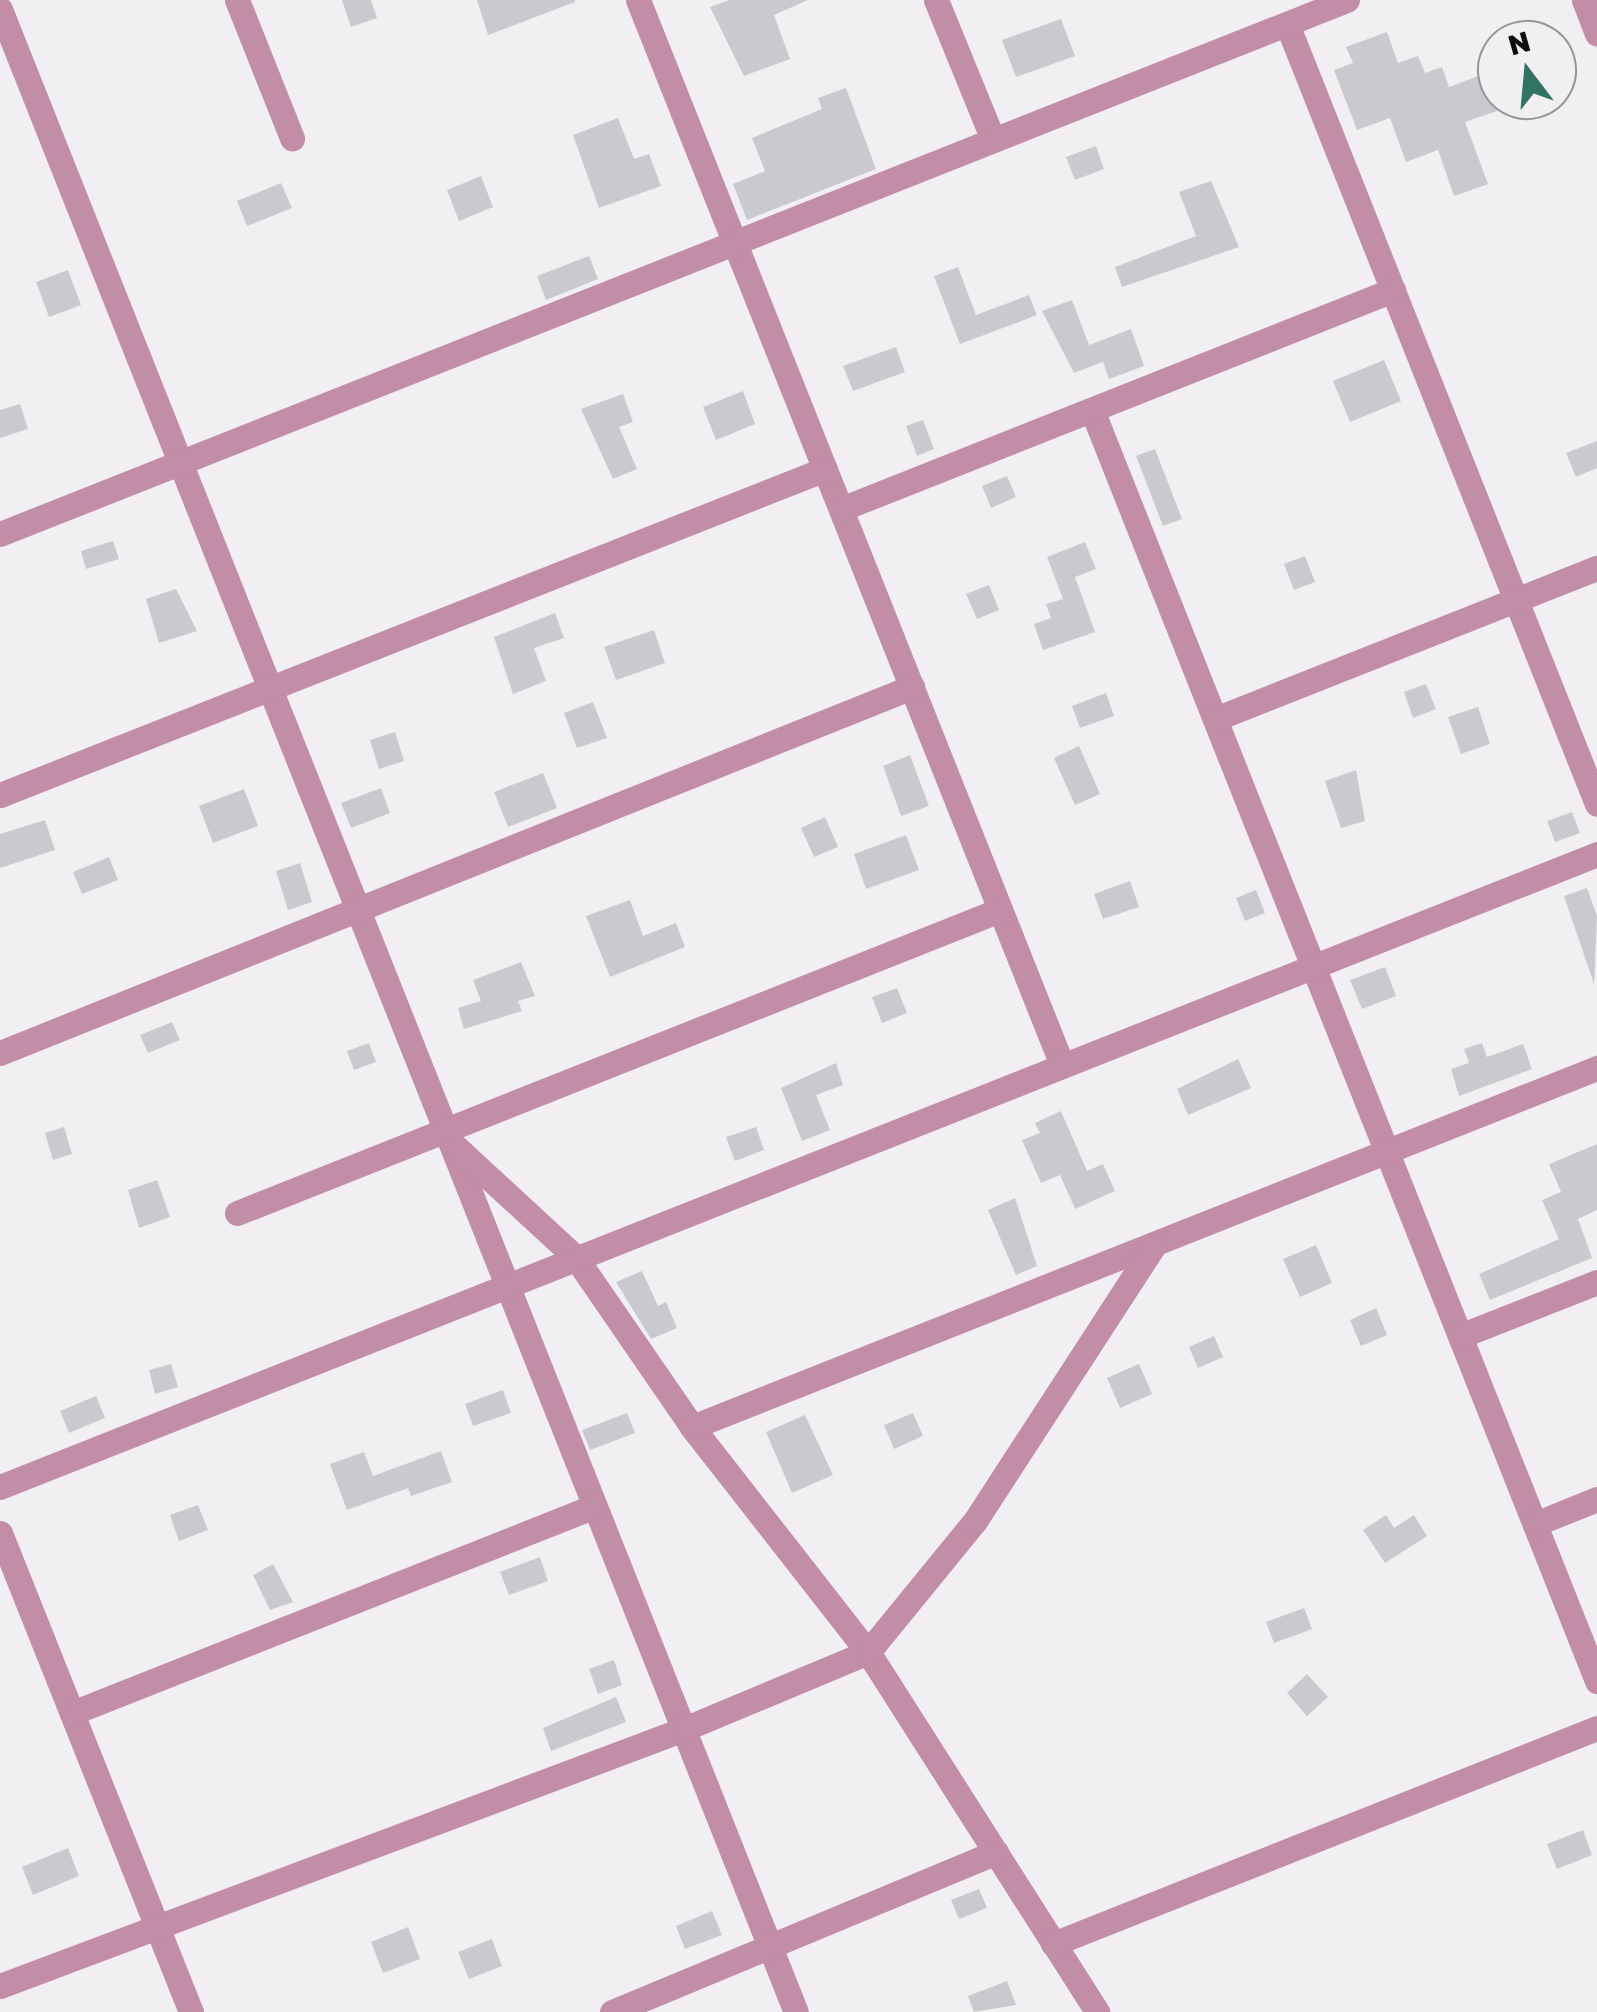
<!DOCTYPE html>
<html>
<head>
<meta charset="utf-8">
<style>
	body { margin:0 }
	#map { position:relative; width:1597px; height:2012px; overflow:hidden; background:#f2eff2; font-family:"Golos Text",sans-serif }
	div>[style] { position:absolute }
	[style*='--x'] { left:calc(var(--x)*1px); top:calc(var(--y)*1px); width:calc(var(--w)*1px); rotate:calc(var(--a)*1deg) }
	.building>* { inset:0; background:#cacace }
	.street>* { height:25px; margin:-12.5px; padding:0 12.5px; transform-origin:12.5px; border-radius:12.5px; background:#c28da7 }
	span { translate:-50% -50%; white-space:nowrap; text-align:center; line-height:1.15; -webkit-text-stroke:8px #f2eff2; paint-order:stroke }
	.north { position:absolute; left:1477px; top:20px; width:100px; height:100px; box-sizing:border-box; background:#f2eff2; border:2px solid #969496; border-radius:50%; rotate:344deg; font-size:28px; font-weight:700; line-height:40px; text-align:center; color:#0d0c0d }
	.north::after { content:''; display:block; margin:auto; width:35px; height:45px; background:#327362; clip-path:polygon(50% 0,100% 100%,50% 72%,0 100%) }
</style>
</head>
<body>
<div id="map">
	<div class="building">
		<i style="clip-path:polygon(342px 0,371px 0,377px 18px,351px 27px)"></i>
		<i style="clip-path:polygon(477px 0,575px 0,575px 2px,488px 35px)"></i>
		<i style="clip-path:polygon(729px 0,808px 0,774px 15px,790px 59px,744px 76px,710px 7px)"></i>
		<i style="clip-path:polygon(1061px 19px,1075px 56px,1016px 77px,1002px 40px)"></i>
		<i style="clip-path:polygon(1387px 32px,1398px 63px,1418px 56px,1425px 73px,1442px 67px,1449px 87px,1497px 69px,1497px 111px,1465px 122px,1488px 184px,1454px 196px,1438px 150px,1406px 162px,1390px 118px,1357px 130px,1334px 70px,1353px 63px,1346px 47px)"></i>
		<i style="clip-path:polygon(846px 88px,876px 169px,747px 220px,733px 184px,765px 171px,752px 138px,822px 109px,818px 98px)"></i>
		<i style="clip-path:polygon(618px 118px,634px 159px,649px 154px,661px 186px,599px 208px,573px 135px)"></i>
		<i style="clip-path:polygon(1096px 146px,1104px 169px,1075px 180px,1066px 157px)"></i>
		<i style="clip-path:polygon(481px 176px,493px 207px,459px 221px,447px 190px)"></i>
		<i style="clip-path:polygon(1211px 181px,1239px 247px,1122px 287px,1115px 267px,1196px 236px,1179px 192px)"></i>
		<i style="clip-path:polygon(281px 183px,292px 208px,247px 226px,237px 201px)"></i>
		<i style="clip-path:polygon(589px 256px,598px 279px,546px 300px,537px 276px)"></i>
		<i style="clip-path:polygon(958px 267px,976px 315px,1029px 295px,1037px 315px,960px 344px,934px 276px)"></i>
		<i style="clip-path:polygon(68px 270px,81px 305px,49px 317px,36px 282px)"></i>
		<i style="clip-path:polygon(1072px 300px,1089px 345px,1131px 329px,1144px 366px,1109px 379px,1103px 362px,1074px 373px,1042px 311px)"></i>
		<i style="clip-path:polygon(896px 347px,905px 372px,853px 391px,843px 366px)"></i>
		<i style="clip-path:polygon(1384px 360px,1401px 401px,1350px 422px,1333px 381px)"></i>
		<i style="clip-path:polygon(743px 391px,755px 424px,716px 440px,703px 407px)"></i>
		<i style="clip-path:polygon(623px 394px,633px 422px,619px 427px,637px 469px,613px 479px,581px 409px)"></i>
		<i style="clip-path:polygon(20px 404px,28px 429px,0 438px,0 410px)"></i>
		<i style="clip-path:polygon(923px 420px,934px 449px,917px 456px,906px 426px)"></i>
		<i style="clip-path:polygon(1597px 441px,1597px 468px,1576px 477px,1566px 453px)"></i>
		<i style="clip-path:polygon(1155px 449px,1182px 519px,1163px 526px,1136px 456px)"></i>
		<i style="clip-path:polygon(1007px 476px,1016px 497px,991px 508px,982px 486px)"></i>
		<i style="clip-path:polygon(113px 541px,119px 559px,86px 569px,81px 551px)"></i>
		<i style="clip-path:polygon(1085px 542px,1096px 569px,1075px 577px,1095px 632px,1043px 650px,1034px 624px,1051px 618px,1046px 604px,1063px 599px,1047px 557px)"></i>
		<i style="clip-path:polygon(1305px 556px,1315px 582px,1294px 590px,1284px 564px)"></i>
		<i style="clip-path:polygon(989px 585px,999px 610px,977px 619px,966px 594px)"></i>
		<i style="clip-path:polygon(176px 589px,197px 631px,159px 643px,146px 599px)"></i>
		<i style="clip-path:polygon(555px 613px,564px 638px,534px 648px,546px 681px,513px 694px,494px 637px)"></i>
		<i style="clip-path:polygon(654px 630px,665px 663px,616px 680px,604px 647px)"></i>
		<i style="clip-path:polygon(1426px 684px,1436px 709px,1413px 718px,1404px 692px)"></i>
		<i style="clip-path:polygon(1106px 693px,1114px 716px,1080px 728px,1072px 706px)"></i>
		<i style="clip-path:polygon(593px 702px,607px 738px,577px 748px,564px 713px)"></i>
		<i style="clip-path:polygon(1478px 707px,1490px 744px,1461px 754px,1448px 717px)"></i>
		<i style="clip-path:polygon(395px 732px,404px 761px,379px 769px,370px 740px)"></i>
		<i style="clip-path:polygon(1079px 746px,1100px 794px,1075px 805px,1054px 758px)"></i>
		<i style="clip-path:polygon(910px 755px,929px 806px,901px 816px,883px 766px)"></i>
		<i style="clip-path:polygon(1356px 770px,1365px 821px,1341px 828px,1325px 781px)"></i>
		<i style="clip-path:polygon(543px 773px,557px 808px,508px 827px,494px 792px)"></i>
		<i style="clip-path:polygon(381px 788px,390px 813px,351px 828px,341px 803px)"></i>
		<i style="clip-path:polygon(244px 789px,258px 826px,213px 843px,199px 806px)"></i>
		<i style="clip-path:polygon(1572px 812px,1580px 833px,1555px 842px,1547px 821px)"></i>
		<i style="clip-path:polygon(825px 817px,838px 847px,814px 857px,801px 828px)"></i>
		<i style="clip-path:polygon(45px 820px,55px 850px,0 868px,0 834px)"></i>
		<i style="clip-path:polygon(906px 835px,919px 870px,866px 889px,854px 854px)"></i>
		<i style="clip-path:polygon(109px 857px,118px 880px,82px 894px,73px 872px)"></i>
		<i style="clip-path:polygon(300px 863px,312px 902px,288px 910px,276px 871px)"></i>
		<i style="clip-path:polygon(1130px 881px,1139px 907px,1103px 919px,1094px 894px)"></i>
		<i style="clip-path:polygon(1587px 888px,1597px 916px,1594px 984px,1564px 896px)"></i>
		<i style="clip-path:polygon(1256px 890px,1265px 913px,1245px 921px,1236px 898px)"></i>
		<i style="clip-path:polygon(630px 900px,643px 936px,676px 923px,685px 947px,610px 977px,586px 916px)"></i>
		<i style="clip-path:polygon(521px 962px,535px 996px,518px 1001px,522px 1011px,464px 1029px,458px 1008px,481px 1001px,473px 980px)"></i>
		<i style="clip-path:polygon(1385px 967px,1396px 996px,1362px 1009px,1350px 980px)"></i>
		<i style="clip-path:polygon(897px 988px,907px 1013px,882px 1023px,872px 997px)"></i>
		<i style="clip-path:polygon(172px 1022px,180px 1040px,148px 1053px,140px 1035px)"></i>
		<i style="clip-path:polygon(369px 1043px,376px 1062px,354px 1070px,347px 1051px)"></i>
		<i style="clip-path:polygon(1482px 1043px,1487px 1057px,1523px 1044px,1532px 1069px,1459px 1096px,1451px 1069px,1469px 1063px,1464px 1049px)"></i>
		<i style="clip-path:polygon(1238px 1059px,1251px 1088px,1188px 1115px,1177px 1089px)"></i>
		<i style="clip-path:polygon(836px 1063px,843px 1085px,816px 1095px,830px 1130px,802px 1141px,781px 1088px)"></i>
		<i style="clip-path:polygon(1061px 1111px,1087px 1171px,1103px 1164px,1115px 1191px,1075px 1209px,1060px 1175px,1041px 1183px,1022px 1140px,1040px 1133px,1035px 1123px)"></i>
		<i style="clip-path:polygon(64px 1127px,72px 1154px,53px 1160px,45px 1133px)"></i>
		<i style="clip-path:polygon(756px 1127px,764px 1150px,735px 1161px,726px 1137px)"></i>
		<i style="clip-path:polygon(1597px 1144px,1597px 1210px,1578px 1219px,1592px 1258px,1490px 1300px,1479px 1274px,1559px 1239px,1542px 1200px,1561px 1192px,1549px 1164px)"></i>
		<i style="clip-path:polygon(157px 1180px,170px 1217px,139px 1228px,128px 1190px)"></i>
		<i style="clip-path:polygon(1015px 1198px,1037px 1266px,1016px 1275px,988px 1210px)"></i>
		<i style="clip-path:polygon(1316px 1245px,1332px 1283px,1300px 1297px,1283px 1259px)"></i>
		<i style="clip-path:polygon(642px 1271px,658px 1306px,666px 1302px,677px 1328px,651px 1339px,616px 1282px)"></i>
		<i style="clip-path:polygon(1376px 1308px,1387px 1335px,1361px 1346px,1350px 1320px)"></i>
		<i style="clip-path:polygon(1214px 1336px,1223px 1357px,1198px 1368px,1189px 1347px)"></i>
		<i style="clip-path:polygon(171px 1364px,178px 1387px,155px 1394px,149px 1370px)"></i>
		<i style="clip-path:polygon(1139px 1364px,1152px 1394px,1120px 1408px,1107px 1378px)"></i>
		<i style="clip-path:polygon(503px 1390px,511px 1413px,473px 1426px,465px 1404px)"></i>
		<i style="clip-path:polygon(96px 1396px,105px 1418px,69px 1433px,60px 1411px)"></i>
		<i style="clip-path:polygon(627px 1413px,635px 1433px,590px 1450px,582px 1430px)"></i>
		<i style="clip-path:polygon(913px 1413px,923px 1436px,894px 1449px,884px 1425px)"></i>
		<i style="clip-path:polygon(805px 1415px,833px 1475px,792px 1493px,766px 1432px)"></i>
		<i style="clip-path:polygon(441px 1451px,452px 1482px,411px 1496px,408px 1488px,347px 1510px,330px 1464px,364px 1452px,373px 1476px)"></i>
		<i style="clip-path:polygon(198px 1505px,208px 1530px,179px 1541px,170px 1515px)"></i>
		<i style="clip-path:polygon(1386px 1515px,1394px 1528px,1414px 1515px,1427px 1536px,1385px 1563px,1363px 1530px)"></i>
		<i style="clip-path:polygon(540px 1557px,548px 1581px,509px 1595px,500px 1572px)"></i>
		<i style="clip-path:polygon(273px 1564px,293px 1602px,270px 1610px,253px 1575px)"></i>
		<i style="clip-path:polygon(1304px 1608px,1312px 1629px,1274px 1643px,1266px 1622px)"></i>
		<i style="clip-path:polygon(614px 1660px,622px 1685px,598px 1694px,589px 1669px)"></i>
		<i style="clip-path:polygon(1307px 1674px,1328px 1697px,1307px 1716px,1287px 1693px)"></i>
		<i style="clip-path:polygon(616px 1697px,626px 1722px,551px 1751px,543px 1728px)"></i>
		<i style="clip-path:polygon(1583px 1830px,1592px 1855px,1557px 1869px,1547px 1844px)"></i>
		<i style="clip-path:polygon(68px 1848px,79px 1876px,33px 1895px,22px 1867px)"></i>
		<i style="clip-path:polygon(979px 1889px,987px 1908px,959px 1919px,951px 1900px)"></i>
		<i style="clip-path:polygon(712px 1911px,722px 1935px,685px 1949px,676px 1926px)"></i>
		<i style="clip-path:polygon(408px 1927px,420px 1959px,383px 1973px,371px 1942px)"></i>
		<i style="clip-path:polygon(492px 1939px,502px 1966px,469px 1979px,458px 1952px)"></i>
		<i style="clip-path:polygon(1007px 1981px,1016px 2005px,974px 2012px,968px 1996px)"></i>
	</div>
	<div class="street">
		<i style="--x:237;--y:0;--w:149;--a:68.3"></i>
		<i style="--x:638;--y:0;--w:1146;--a:68.29"></i>
		<i style="--x:936;--y:0;--w:151;--a:67.8"></i>
		<i style="--x:1584;--y:0;--w:36;--a:69"></i>
		<i style="--x:0;--y:9;--w:2155;--a:68.33"></i>
		<i style="--x:1287;--y:24;--w:839;--a:68.33"></i>
		<i style="--x:1092;--y:410;--w:1368;--a:68.33"></i>
		<i style="--x:841;--y:509;--w:594;--a:-21.64"></i>
		<i style="--x:0;--y:534;--w:1449;--a:-21.63"></i>
		<i style="--x:1215;--y:719;--w:411;--a:-21.6"></i>
		<i style="--x:0;--y:795;--w:887;--a:-21.56"></i>
		<i style="--x:0;--y:1053;--w:983;--a:-21.87"></i>
		<i style="--x:457;--y:1148;--w:162;--a:42.7"></i>
		<i style="--x:576;--y:1258;--w:205;--a:55.5"></i>
		<i style="--x:692;--y:1427;--w:286;--a:52"></i>
		<i style="--x:868;--y:1652;--w:427;--a:57.5"></i>
		<i style="--x:237;--y:1213;--w:821;--a:-21.66"></i>
		<i style="--x:1460;--y:1336;--w:147;--a:-21.5"></i>
		<i style="--x:692;--y:1427;--w:974;--a:-21.64"></i>
		<i style="--x:0;--y:1487;--w:1718;--a:-21.62"></i>
		<i style="--x:1535;--y:1524;--w:67;--a:-22"></i>
		<i style="--x:0;--y:1533;--w:516;--a:68.26"></i>
		<i style="--x:72;--y:1713;--w:562;--a:-21.59"></i>
		<i style="--x:1053;--y:1944;--w:585;--a:-21.66"></i>
		<i style="--x:0;--y:1986;--w:731;--a:-20.59"></i>
		<i style="--x:684;--y:1729;--w:199;--a:-22.7"></i>
		<i style="--x:868;--y:1652;--w:169;--a:-50.8"></i>
		<i style="--x:975;--y:1521;--w:330;--a:-57"></i>
		<i style="--x:612;--y:2012;--w:416;--a:-22.6"></i>
	</div>
	<div class="north">N</div>
</div>
</body>
</html>
